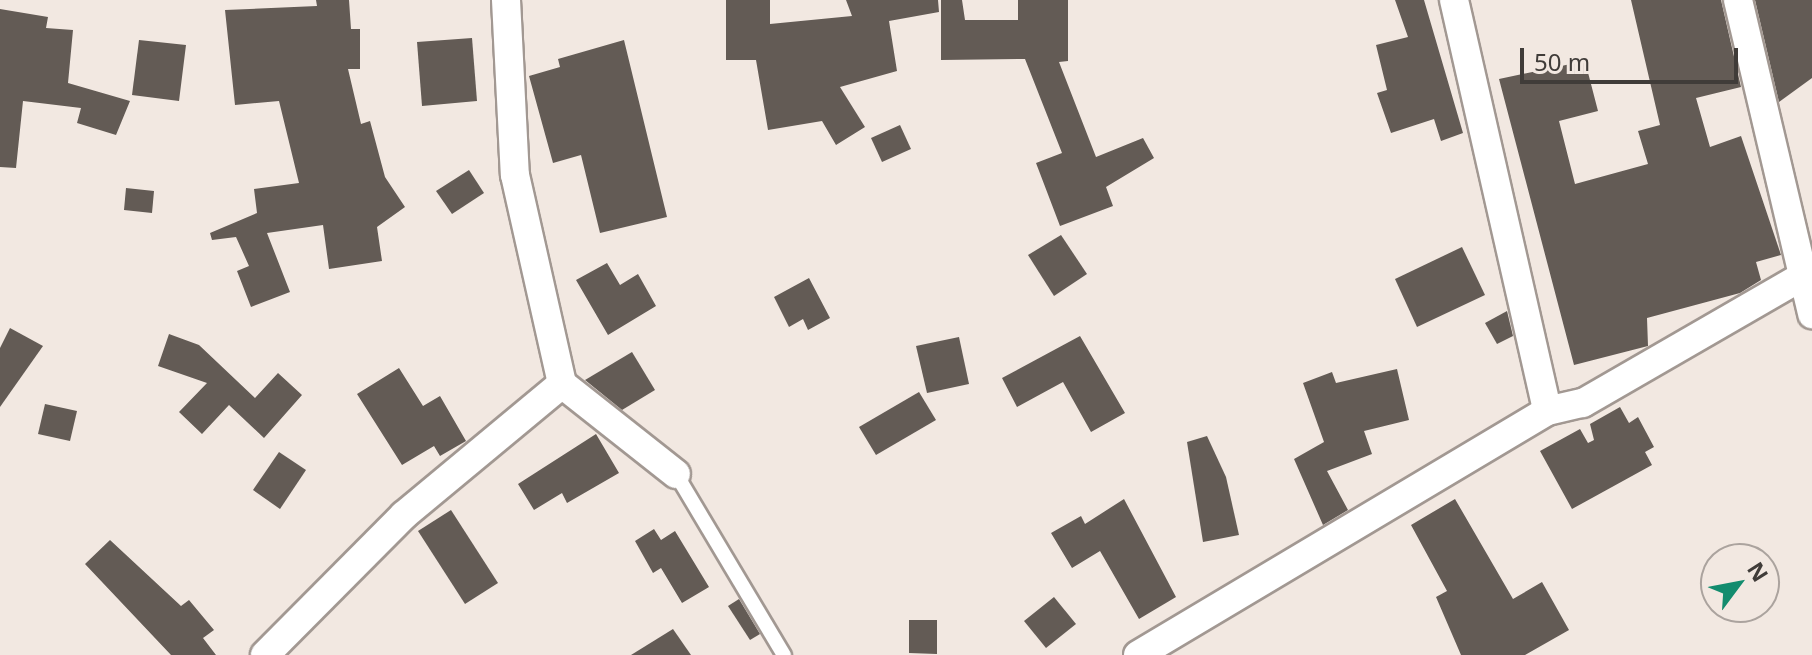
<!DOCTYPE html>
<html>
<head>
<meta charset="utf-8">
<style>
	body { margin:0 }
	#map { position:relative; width:1812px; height:655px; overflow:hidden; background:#f2e8e1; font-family:"Noto Sans",sans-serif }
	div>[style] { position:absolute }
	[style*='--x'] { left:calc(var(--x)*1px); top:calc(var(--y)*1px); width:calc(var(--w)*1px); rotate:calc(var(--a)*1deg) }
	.building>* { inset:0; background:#635b55 }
	.roads { filter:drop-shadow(2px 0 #a29892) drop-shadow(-2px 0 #a29892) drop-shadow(0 2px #a29892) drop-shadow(0 -2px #a29892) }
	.lane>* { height:14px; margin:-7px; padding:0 7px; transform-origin:7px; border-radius:7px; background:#fff }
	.street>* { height:28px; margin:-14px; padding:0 14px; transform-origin:14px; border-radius:14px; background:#fff }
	span { translate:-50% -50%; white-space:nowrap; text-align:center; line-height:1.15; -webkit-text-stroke:8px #f2e8e1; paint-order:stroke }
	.north { position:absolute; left:1700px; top:543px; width:80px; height:80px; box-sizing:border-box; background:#f2e8e1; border:2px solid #aba39e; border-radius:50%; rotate:58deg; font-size:22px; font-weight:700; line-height:32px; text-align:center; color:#403c39 }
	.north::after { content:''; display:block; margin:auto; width:28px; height:36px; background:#138c6e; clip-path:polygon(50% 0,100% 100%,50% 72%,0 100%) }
	.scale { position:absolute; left:1520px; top:48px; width:218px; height:36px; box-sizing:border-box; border:4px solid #403c39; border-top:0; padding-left:10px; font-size:24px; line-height:28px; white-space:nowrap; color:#403c39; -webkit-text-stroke:6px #f2e8e1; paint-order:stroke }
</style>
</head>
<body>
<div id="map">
	<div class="building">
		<i style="clip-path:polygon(316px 0,349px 0,351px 29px,360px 29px,360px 69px,348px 69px,361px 124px,370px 121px,385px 177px,405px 207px,377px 227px,382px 261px,329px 269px,323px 225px,267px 233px,290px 292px,251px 307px,237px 271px,249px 266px,236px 237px,212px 240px,210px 233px,257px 213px,254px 189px,299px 183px,279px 101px,235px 105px,225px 10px,317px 6px)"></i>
		<i style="clip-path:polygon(726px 0,770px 0,770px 24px,852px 16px,846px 0,938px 0,939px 12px,889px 21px,897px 71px,840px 87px,865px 127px,836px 145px,822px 121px,768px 130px,756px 60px,726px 60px)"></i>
		<i style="clip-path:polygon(941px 0,962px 0,965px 20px,1018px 20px,1018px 0,1068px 0,1068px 61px,1059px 62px,1096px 157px,1143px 138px,1154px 158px,1106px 187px,1113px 206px,1060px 226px,1036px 163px,1062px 153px,1025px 59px,941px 60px)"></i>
		<i style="clip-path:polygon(1395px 0,1424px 0,1463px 133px,1441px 141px,1434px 119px,1391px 133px,1377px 93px,1387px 90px,1376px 45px,1408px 37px)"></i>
		<i style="clip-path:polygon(1631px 0,1721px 0,1741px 87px,1696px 98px,1710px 147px,1741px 136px,1781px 255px,1756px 262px,1761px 280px,1740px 293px,1647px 318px,1648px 346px,1574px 365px,1499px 79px,1585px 61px,1598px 111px,1559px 121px,1575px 184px,1648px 164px,1638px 131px,1660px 125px)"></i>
		<i style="clip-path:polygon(1755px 0,1812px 0,1812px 78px,1779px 102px)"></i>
		<i style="clip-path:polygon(0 9px,48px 17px,46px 28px,73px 30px,68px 83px,130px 101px,116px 135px,77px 123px,81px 108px,23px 101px,16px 168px,0 167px)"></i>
		<i style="clip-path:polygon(472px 38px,477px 101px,422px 106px,417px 42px)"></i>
		<i style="clip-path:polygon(139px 40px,186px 45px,179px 101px,132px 95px)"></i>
		<i style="clip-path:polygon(624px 40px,667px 217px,600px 233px,581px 155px,553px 163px,529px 76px,560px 67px,558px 59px)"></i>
		<i style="clip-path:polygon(900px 125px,911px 149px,882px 162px,871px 138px)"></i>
		<i style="clip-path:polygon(469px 170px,484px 193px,452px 214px,436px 191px)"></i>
		<i style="clip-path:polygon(126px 188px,154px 191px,152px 213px,124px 210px)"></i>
		<i style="clip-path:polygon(1061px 235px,1087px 274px,1054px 296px,1028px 255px)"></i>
		<i style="clip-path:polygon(1462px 247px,1485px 295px,1417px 327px,1395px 279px)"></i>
		<i style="clip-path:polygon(607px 263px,620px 285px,638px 274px,656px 306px,608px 335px,576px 280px)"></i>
		<i style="clip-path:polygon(809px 278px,830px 318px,808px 330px,803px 319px,789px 327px,774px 297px)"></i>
		<i style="clip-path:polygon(1507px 311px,1513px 336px,1497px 344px,1485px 323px)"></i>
		<i style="clip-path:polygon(10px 328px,43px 346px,0 407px,0 348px)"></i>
		<i style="clip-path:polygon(169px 334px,199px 345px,255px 398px,278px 373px,302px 395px,264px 438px,229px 405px,202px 434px,179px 412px,207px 383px,158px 366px)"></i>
		<i style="clip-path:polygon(1080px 336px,1125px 413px,1091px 432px,1063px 382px,1017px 407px,1002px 378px)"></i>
		<i style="clip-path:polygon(959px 337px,969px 384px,927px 393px,916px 346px)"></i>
		<i style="clip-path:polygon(632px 352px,655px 390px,622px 410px,585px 380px)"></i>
		<i style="clip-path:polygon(399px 368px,423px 406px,440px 396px,466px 441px,440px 456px,434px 446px,402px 465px,357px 394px)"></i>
		<i style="clip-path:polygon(1397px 369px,1409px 420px,1364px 431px,1372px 454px,1327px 471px,1348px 510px,1323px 525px,1294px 459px,1324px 442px,1303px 383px,1332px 372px,1336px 383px)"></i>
		<i style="clip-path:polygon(919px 392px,936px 420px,876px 455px,859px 427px)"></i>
		<i style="clip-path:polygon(45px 404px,77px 411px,70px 441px,38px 434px)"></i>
		<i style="clip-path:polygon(1620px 407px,1629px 423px,1638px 417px,1654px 447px,1645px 452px,1652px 465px,1572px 509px,1540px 451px,1580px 429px,1588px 443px,1594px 440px,1590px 424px)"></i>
		<i style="clip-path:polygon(596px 434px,619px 473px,567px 503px,562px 493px,534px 510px,518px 484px)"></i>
		<i style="clip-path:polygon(1207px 436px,1226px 477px,1239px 535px,1203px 542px,1187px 442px)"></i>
		<i style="clip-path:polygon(279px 452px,306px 470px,280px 509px,253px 490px)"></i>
		<i style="clip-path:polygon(1124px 499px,1176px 597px,1139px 619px,1100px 551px,1072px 568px,1051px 533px,1081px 516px,1085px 524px)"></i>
		<i style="clip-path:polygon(1455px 499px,1513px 599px,1542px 582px,1569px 630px,1525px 655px,1461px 655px,1436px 597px,1447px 591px,1411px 525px)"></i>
		<i style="clip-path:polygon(451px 510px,498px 583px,465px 604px,418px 531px)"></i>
		<i style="clip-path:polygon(654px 529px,661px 540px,675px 531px,709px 587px,682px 603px,661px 568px,653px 573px,635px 541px)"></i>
		<i style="clip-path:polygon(110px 540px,181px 606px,189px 600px,214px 630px,203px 638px,216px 655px,171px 655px,85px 564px)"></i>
		<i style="clip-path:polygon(1054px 597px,1076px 624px,1046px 648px,1024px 621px)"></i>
		<i style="clip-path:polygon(739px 599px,760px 634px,750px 640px,728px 606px)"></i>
		<i style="clip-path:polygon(909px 620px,937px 620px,937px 654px,909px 653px)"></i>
		<i style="clip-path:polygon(673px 629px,691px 655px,631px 655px)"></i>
	</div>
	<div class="roads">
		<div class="lane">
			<i style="--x:676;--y:474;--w:211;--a:59.2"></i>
		</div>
		<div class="street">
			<i style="--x:506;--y:0;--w:175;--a:87.1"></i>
			<i style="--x:515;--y:175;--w:214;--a:77.3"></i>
			<i style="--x:562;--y:384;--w:145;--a:38.3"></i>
			<i style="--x:1454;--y:0;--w:421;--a:77.2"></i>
			<i style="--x:1738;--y:0;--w:323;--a:76.7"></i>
			<i style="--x:265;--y:655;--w:197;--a:-45.2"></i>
			<i style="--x:404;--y:515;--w:205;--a:-39.7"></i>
			<i style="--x:1138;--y:655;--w:476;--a:-30.8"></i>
			<i style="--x:1547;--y:411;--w:37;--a:-13"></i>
			<i style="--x:1583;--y:403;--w:264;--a:-30"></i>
		</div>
	</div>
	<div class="north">N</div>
	<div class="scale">50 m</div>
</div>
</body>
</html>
